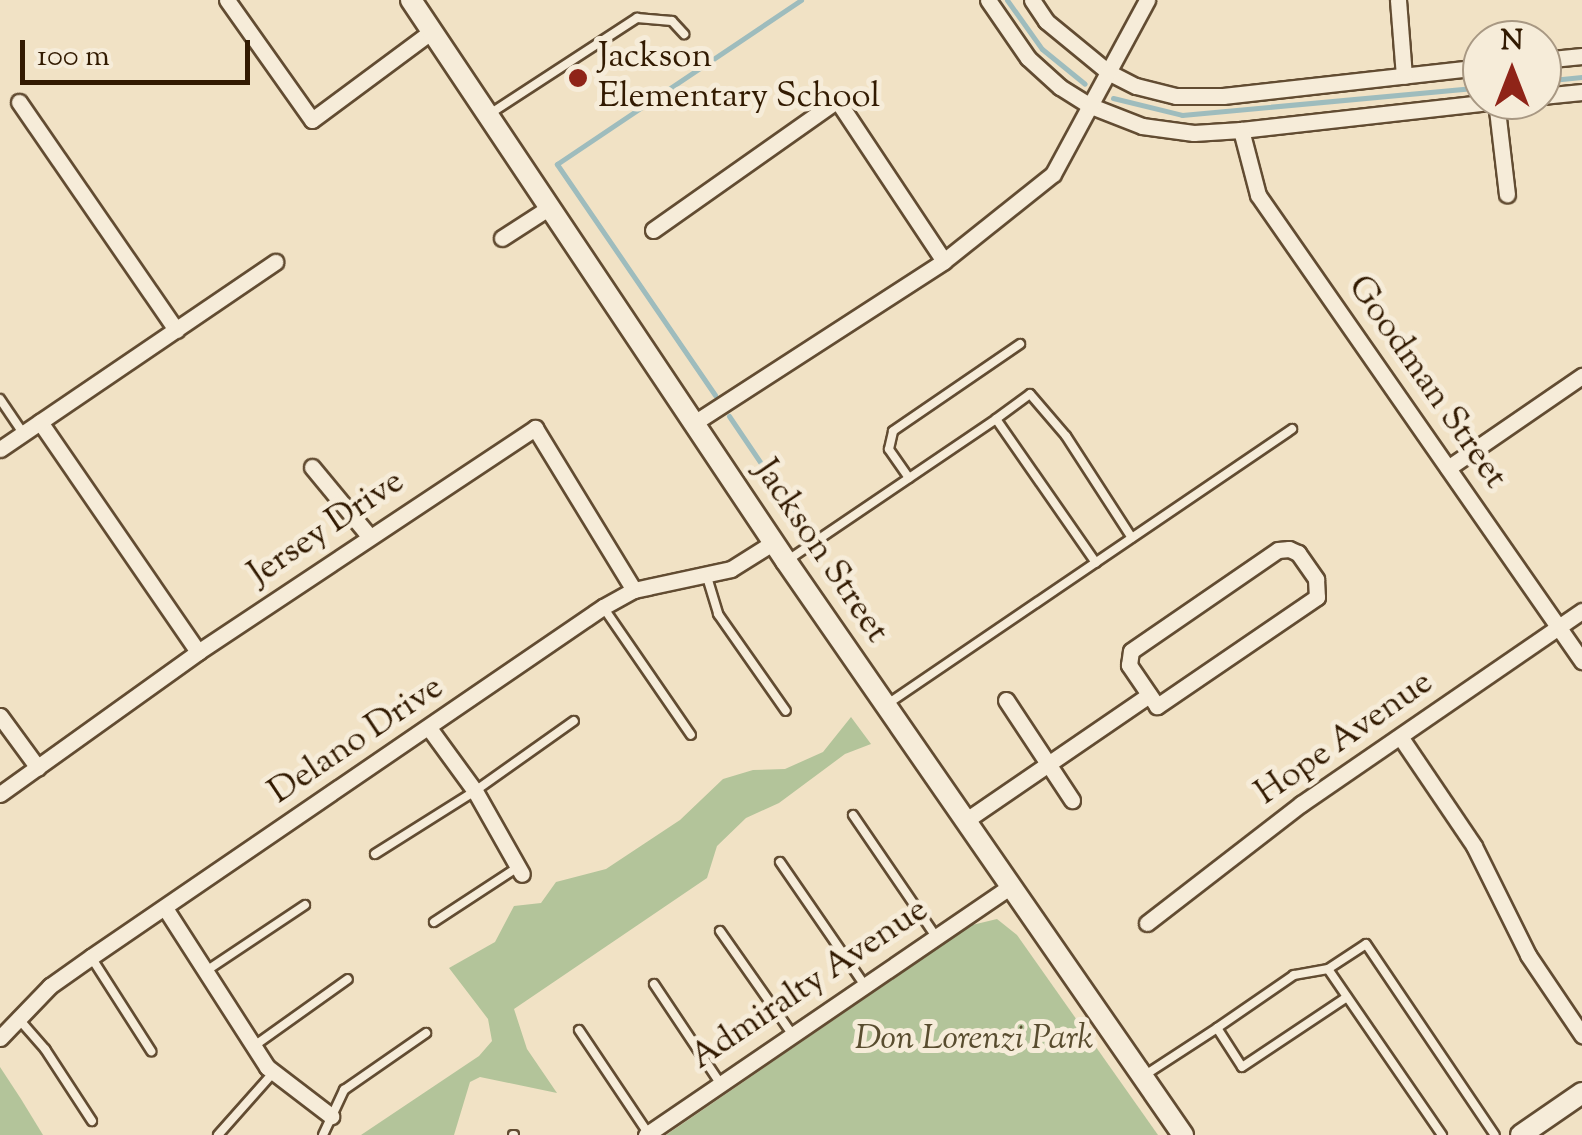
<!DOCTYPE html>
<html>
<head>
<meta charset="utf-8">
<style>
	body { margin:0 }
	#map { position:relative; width:1582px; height:1135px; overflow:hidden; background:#f1e2c5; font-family:"Sorts Mill Goudy",serif }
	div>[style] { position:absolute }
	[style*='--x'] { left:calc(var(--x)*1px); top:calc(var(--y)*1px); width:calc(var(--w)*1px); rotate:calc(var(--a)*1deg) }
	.green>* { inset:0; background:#b3c49a }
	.stream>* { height:5px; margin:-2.5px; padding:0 2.5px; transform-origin:2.5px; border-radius:2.5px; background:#9ebcbd }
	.roads { filter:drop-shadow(2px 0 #624c32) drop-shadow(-2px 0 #624c32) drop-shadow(0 2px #624c32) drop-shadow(0 -2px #624c32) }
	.lane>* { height:8px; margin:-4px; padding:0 4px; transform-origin:4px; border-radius:4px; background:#f6ecd9 }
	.street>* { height:15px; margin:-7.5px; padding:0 7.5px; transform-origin:7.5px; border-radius:7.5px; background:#f6ecd9 }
	.secondary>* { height:20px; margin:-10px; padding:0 10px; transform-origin:10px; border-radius:10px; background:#f6ecd9 }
	.dots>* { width:28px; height:28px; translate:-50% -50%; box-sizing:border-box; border:5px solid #f6ecd9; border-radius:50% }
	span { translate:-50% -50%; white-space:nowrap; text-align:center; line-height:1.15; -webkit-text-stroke:10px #f6ecd9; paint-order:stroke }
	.poi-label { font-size:35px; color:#321a01 }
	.left { translate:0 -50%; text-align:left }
	.street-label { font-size:35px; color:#321a01 }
	.park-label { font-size:35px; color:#594d2f; font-style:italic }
	.north { position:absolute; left:1462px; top:20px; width:100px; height:100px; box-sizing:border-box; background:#f6ecd9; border:2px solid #a89883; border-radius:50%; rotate:0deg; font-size:28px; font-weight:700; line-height:40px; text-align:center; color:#321a01 }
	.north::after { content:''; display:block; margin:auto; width:35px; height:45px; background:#8f2418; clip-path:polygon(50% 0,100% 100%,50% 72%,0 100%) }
	.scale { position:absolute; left:20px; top:40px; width:230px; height:45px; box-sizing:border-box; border:5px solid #321a01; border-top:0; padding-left:12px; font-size:30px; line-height:35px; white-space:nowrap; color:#321a01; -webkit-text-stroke:8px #f6ecd9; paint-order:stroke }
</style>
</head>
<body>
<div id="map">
	<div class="green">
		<i style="clip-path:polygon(851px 717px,871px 744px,845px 754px,779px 803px,746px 818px,717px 846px,707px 878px,514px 1009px,527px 1049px,557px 1093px,480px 1077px,470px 1082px,454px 1135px,361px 1135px,479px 1056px,492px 1041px,488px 1019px,449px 968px,495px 942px,514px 906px,541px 903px,556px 882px,606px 869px,680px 820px,723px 779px,753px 770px,785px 769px,823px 752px)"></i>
		<i style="clip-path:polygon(997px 919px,1017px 935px,1158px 1135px,666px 1135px,972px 925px)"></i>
		<i style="clip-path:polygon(0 1067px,21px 1099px,43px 1135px,0 1135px)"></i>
	</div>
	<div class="stream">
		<i style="--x:1007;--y:0;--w:60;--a:54.5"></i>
		<i style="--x:1042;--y:49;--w:55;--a:39.1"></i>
		<i style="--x:1542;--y:81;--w:40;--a:-5.7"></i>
		<i style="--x:1113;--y:98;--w:71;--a:13.8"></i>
		<i style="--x:1182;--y:115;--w:301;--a:-5.3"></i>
		<i style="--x:715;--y:395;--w:280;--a:-124.4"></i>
		<i style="--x:557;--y:164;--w:294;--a:-33.9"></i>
		<i style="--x:729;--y:416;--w:120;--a:55.9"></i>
	</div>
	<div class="roads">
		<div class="lane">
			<i style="--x:488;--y:115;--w:178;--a:-33.1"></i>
			<i style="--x:637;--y:18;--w:35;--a:5"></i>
			<i style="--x:672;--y:21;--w:18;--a:47"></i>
			<i style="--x:0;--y:399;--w:41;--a:55.9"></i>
			<i style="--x:996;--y:419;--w:42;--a:-36.3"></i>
			<i style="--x:1030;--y:394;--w:55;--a:49.4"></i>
			<i style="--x:1066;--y:436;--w:121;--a:57.1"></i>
			<i style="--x:909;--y:478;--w:35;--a:-125"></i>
			<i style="--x:889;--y:449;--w:18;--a:-77"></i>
			<i style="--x:893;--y:431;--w:154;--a:-34.4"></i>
			<i style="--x:788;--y:560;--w:251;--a:-34.1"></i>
			<i style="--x:996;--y:419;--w:175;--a:55.2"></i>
			<i style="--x:707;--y:577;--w:39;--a:73"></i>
			<i style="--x:718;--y:614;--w:118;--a:55"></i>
			<i style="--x:603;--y:607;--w:155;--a:55.5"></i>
			<i style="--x:886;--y:705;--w:491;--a:-34.2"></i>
			<i style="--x:853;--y:815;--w:145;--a:55.7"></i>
			<i style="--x:375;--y:854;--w:118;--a:-32.2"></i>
			<i style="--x:475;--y:791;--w:121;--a:-35.3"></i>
			<i style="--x:780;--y:862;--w:148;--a:55.5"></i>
			<i style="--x:434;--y:922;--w:100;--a:-33.2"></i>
			<i style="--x:720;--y:931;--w:126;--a:55"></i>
			<i style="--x:91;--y:957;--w:112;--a:57.4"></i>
			<i style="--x:1328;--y:969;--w:35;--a:170"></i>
			<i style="--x:1294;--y:975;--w:93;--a:145.5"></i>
			<i style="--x:1217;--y:1028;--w:46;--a:57.3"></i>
			<i style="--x:1242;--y:1067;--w:126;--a:-33.7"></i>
			<i style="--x:206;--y:971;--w:119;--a:-33.7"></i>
			<i style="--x:654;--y:984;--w:119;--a:56.3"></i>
			<i style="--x:17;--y:1017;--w:43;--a:48.8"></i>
			<i style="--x:45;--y:1049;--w:86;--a:56.9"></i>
			<i style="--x:579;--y:1030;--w:124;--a:56.2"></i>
			<i style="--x:254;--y:1046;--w:115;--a:-35.5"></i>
			<i style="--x:1145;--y:1075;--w:86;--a:-33.1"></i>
			<i style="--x:218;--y:1135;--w:84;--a:-48.4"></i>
			<i style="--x:323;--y:1135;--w:50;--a:-65"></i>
			<i style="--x:344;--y:1090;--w:100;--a:-34.8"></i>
			<i style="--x:513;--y:1135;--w:1;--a:0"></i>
			<i style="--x:1442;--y:1135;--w:201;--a:-124.5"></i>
			<i style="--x:1328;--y:969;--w:45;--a:-33.3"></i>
			<i style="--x:1366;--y:944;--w:230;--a:56"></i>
		</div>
		<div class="street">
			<i style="--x:227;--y:0;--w:147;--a:54.7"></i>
			<i style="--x:312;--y:120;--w:149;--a:-36.6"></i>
			<i style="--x:988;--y:0;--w:70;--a:55.4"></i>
			<i style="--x:1028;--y:58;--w:43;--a:42.2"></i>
			<i style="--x:1060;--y:87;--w:36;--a:32"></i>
			<i style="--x:1091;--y:106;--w:55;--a:21.4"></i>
			<i style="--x:1142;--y:126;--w:52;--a:7.7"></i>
			<i style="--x:1194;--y:133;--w:47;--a:-3.7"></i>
			<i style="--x:1241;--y:130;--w:270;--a:-6.4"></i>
			<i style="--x:1032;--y:0;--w:25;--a:56"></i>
			<i style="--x:1046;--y:21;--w:80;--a:39.4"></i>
			<i style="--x:1108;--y:72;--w:31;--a:27"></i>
			<i style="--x:1136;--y:86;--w:41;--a:14"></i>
			<i style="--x:1176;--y:96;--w:47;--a:0"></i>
			<i style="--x:1223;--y:96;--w:261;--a:-6.4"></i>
			<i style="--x:1398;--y:0;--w:76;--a:85.5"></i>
			<i style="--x:1542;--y:60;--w:40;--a:-5.7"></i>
			<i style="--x:1542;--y:96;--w:40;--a:-5.7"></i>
			<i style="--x:1496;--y:101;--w:94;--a:83.3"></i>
			<i style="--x:19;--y:102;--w:277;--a:55.4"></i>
			<i style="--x:1241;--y:130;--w:67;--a:75.3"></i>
			<i style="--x:1258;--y:195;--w:568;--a:55.19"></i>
			<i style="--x:653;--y:230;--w:225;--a:-35.2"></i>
			<i style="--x:837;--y:100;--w:193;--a:56.4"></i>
			<i style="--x:502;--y:238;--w:57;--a:-32.9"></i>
			<i style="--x:40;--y:422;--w:279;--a:55.5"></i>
			<i style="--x:694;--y:423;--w:298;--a:-32.9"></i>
			<i style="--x:944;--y:261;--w:139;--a:-38.6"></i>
			<i style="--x:1053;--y:174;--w:198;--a:-61.6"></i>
			<i style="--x:0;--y:449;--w:333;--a:-34.2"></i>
			<i style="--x:312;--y:467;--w:89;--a:50.4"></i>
			<i style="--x:1448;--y:468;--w:163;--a:-34.5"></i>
			<i style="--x:1289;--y:549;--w:10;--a:24"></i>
			<i style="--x:1298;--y:553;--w:32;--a:55"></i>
			<i style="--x:1316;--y:579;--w:18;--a:87"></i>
			<i style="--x:1317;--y:597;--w:194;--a:145.7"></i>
			<i style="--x:1157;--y:706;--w:50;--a:-124.3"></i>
			<i style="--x:1129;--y:665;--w:14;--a:-82"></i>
			<i style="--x:1131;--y:651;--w:178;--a:-34.5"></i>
			<i style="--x:1278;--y:550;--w:11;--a:-5"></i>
			<i style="--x:1006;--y:700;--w:120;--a:56.6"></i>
			<i style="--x:0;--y:716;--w:64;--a:53.8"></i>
			<i style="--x:429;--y:728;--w:78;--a:53.9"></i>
			<i style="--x:475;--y:791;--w:95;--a:60.5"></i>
			<i style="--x:1401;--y:738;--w:130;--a:55.9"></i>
			<i style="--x:1474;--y:846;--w:122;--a:63.6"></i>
			<i style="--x:1528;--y:955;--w:97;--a:56"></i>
			<i style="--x:0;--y:794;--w:244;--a:-35.6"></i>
			<i style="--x:198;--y:652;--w:405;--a:-33.6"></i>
			<i style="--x:535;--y:428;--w:190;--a:58.6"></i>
			<i style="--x:965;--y:821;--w:223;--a:-34.4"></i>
			<i style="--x:165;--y:908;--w:189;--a:57.3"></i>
			<i style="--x:267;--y:1067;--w:81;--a:37.4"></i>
			<i style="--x:1147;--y:923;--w:195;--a:-37.7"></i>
			<i style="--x:1301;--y:804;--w:341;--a:-34.5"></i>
			<i style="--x:0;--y:1038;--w:72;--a:-46.1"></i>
			<i style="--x:50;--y:986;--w:50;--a:-35.3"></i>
			<i style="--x:91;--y:957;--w:620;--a:-34.36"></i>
			<i style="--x:603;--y:607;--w:35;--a:-29"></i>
			<i style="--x:634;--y:590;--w:99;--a:-12.2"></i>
			<i style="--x:731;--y:569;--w:51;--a:-32.1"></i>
			<i style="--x:646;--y:1135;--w:440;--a:-34.3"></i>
		</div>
		<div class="secondary">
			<i style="--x:411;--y:0;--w:675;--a:56.24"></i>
			<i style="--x:786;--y:561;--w:698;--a:55.33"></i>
			<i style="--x:1521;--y:1135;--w:74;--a:-34.5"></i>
		</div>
	</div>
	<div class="dots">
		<i style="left:578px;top:78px;background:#8f2418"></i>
	</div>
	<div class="poi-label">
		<span class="left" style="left:598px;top:78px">Jackson<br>Elementary School</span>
	</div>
	<div class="street-label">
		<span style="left:1426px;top:383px;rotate:55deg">Goodman Street</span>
		<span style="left:327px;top:529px;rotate:-34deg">Jersey Drive</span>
		<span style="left:820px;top:552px;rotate:56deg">Jackson Street</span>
		<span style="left:1345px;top:739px;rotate:-35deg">Hope Avenue</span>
		<span style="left:357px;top:741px;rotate:-34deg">Delano Drive</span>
		<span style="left:810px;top:985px;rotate:-34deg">Admiralty Avenue</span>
	</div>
	<div class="park-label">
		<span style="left:974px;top:1040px">Don Lorenzi Park</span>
	</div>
	<div class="north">N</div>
	<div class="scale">100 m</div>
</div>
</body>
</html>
